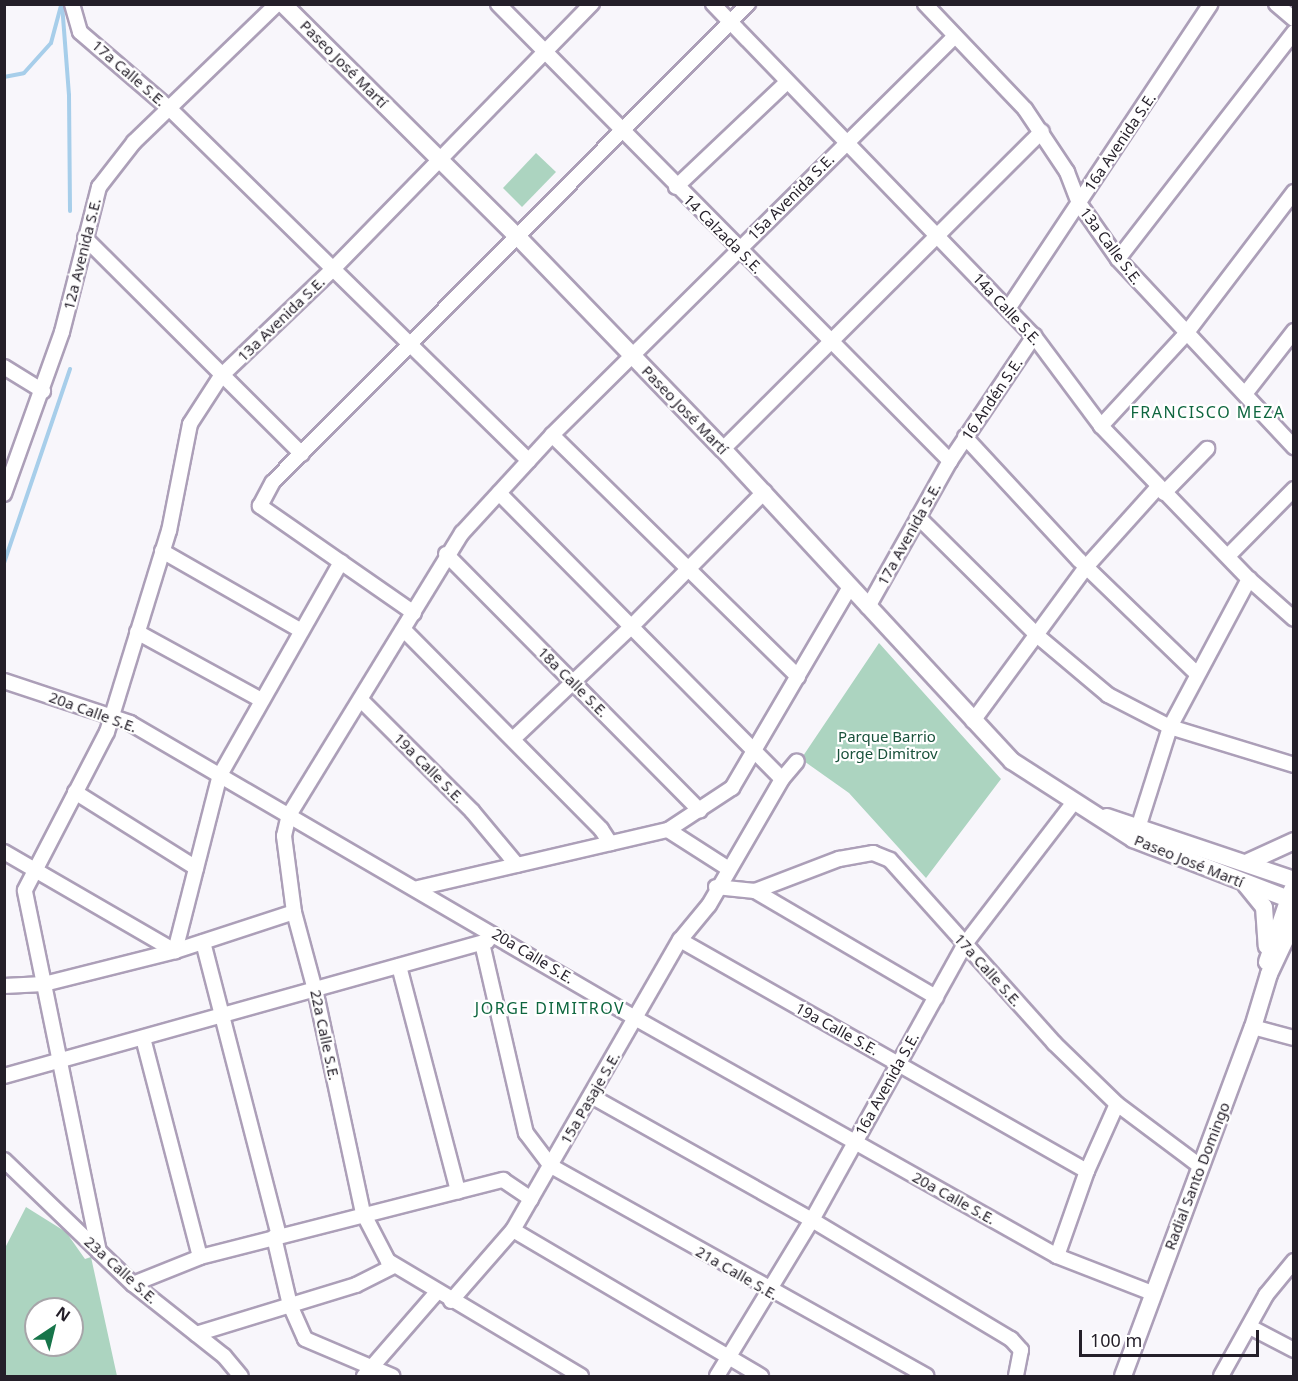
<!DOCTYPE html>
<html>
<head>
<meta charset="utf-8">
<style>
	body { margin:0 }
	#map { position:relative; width:1298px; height:1381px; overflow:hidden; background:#f8f6fb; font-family:"Noto Sans",sans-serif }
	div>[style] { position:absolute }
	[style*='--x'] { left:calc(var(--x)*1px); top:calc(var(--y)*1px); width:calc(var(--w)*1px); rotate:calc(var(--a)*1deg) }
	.green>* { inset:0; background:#acd4c0 }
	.stream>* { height:4px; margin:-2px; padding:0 2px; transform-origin:2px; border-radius:2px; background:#a7ceea }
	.roads { filter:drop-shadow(2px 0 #ac9fb8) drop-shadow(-2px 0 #ac9fb8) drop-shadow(0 2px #ac9fb8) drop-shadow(0 -2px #ac9fb8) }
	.minor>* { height:14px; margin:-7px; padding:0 7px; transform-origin:7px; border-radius:7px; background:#fff }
	.major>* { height:16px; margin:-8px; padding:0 8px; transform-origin:8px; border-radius:8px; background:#fff }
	span { translate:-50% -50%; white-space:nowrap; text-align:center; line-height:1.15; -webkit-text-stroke:4.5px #fff; paint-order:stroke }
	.street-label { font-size:15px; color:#241f29 }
	.park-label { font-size:15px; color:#19513b }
	.neighbourhood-label { font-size:16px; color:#0e663f; letter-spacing:1.5px }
	.frame { position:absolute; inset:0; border:6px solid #241f29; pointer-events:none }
	.north { position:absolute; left:24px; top:1297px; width:60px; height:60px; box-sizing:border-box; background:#fff; border:2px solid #a7a5a9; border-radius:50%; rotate:35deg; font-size:16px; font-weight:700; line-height:24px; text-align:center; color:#241f29 }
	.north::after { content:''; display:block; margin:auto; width:21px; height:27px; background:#17754a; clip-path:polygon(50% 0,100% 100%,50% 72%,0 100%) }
	.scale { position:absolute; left:1079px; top:1330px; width:180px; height:27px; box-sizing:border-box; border:3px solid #241f29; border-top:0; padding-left:8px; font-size:18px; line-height:21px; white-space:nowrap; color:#241f29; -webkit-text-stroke:4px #fff; paint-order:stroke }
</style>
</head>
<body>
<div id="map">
	<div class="green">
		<i style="clip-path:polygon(536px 153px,556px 172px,522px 207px,503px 188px)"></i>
		<i style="clip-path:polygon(879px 643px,1001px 779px,926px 878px,849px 793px,801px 759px)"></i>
		<i style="clip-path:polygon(evenodd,26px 1207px,66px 1232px,85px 1259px,91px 1257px,117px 1376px,5px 1376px,5px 1248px,26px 1207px,36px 1309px,72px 1309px,72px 1345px,36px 1345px,36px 1309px)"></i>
	</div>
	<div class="stream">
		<i style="--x:62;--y:4;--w:91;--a:85.6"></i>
		<i style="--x:69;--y:95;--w:116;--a:89.5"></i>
		<i style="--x:4;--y:77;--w:20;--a:-11"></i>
		<i style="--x:24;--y:73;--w:40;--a:-48"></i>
		<i style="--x:51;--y:43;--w:38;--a:-75"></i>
		<i style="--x:4;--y:563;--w:205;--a:-71.2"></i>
	</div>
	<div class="roads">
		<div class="minor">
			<i style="--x:72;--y:4;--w:29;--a:74"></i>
			<i style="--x:80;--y:32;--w:120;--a:40.6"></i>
			<i style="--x:171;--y:110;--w:501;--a:44.43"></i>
			<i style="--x:498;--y:4;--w:643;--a:45.32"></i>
			<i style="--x:713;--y:4;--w:462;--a:46"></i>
			<i style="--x:1034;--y:336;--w:112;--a:53.3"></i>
			<i style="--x:1101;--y:426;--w:213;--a:46"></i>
			<i style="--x:1249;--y:579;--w:60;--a:41.6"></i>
			<i style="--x:925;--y:4;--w:145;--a:46.4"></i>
			<i style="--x:1025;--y:109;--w:76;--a:56.3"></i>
			<i style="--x:1067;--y:172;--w:33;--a:69"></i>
			<i style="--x:1079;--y:203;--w:68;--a:55.1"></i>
			<i style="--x:1118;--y:259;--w:258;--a:46.9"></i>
			<i style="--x:1276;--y:4;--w:23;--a:40"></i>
			<i style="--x:676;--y:187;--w:151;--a:-43.4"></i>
			<i style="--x:85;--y:238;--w:306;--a:44.9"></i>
			<i style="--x:1118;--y:259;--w:287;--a:-52.2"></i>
			<i style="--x:1008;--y:309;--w:366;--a:-56.4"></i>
			<i style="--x:4;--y:367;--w:46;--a:31.6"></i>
			<i style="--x:1245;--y:394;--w:80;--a:-52.1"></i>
			<i style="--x:1101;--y:426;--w:124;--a:-47.3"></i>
			<i style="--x:1185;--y:335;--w:180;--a:-52.7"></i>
			<i style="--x:552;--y:435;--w:345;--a:44.5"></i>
			<i style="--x:965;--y:437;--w:168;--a:47.2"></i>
			<i style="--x:1079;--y:560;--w:163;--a:44"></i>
			<i style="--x:723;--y:449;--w:450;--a:-44.9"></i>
			<i style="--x:499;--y:493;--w:402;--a:45.3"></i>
			<i style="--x:1164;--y:493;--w:62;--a:-45.7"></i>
			<i style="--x:4;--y:494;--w:172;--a:-70.3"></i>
			<i style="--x:62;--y:332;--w:150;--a:-75.7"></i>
			<i style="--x:99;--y:187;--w:57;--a:-52.1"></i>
			<i style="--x:134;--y:142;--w:199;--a:-44"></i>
			<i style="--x:918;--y:517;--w:170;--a:44.8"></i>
			<i style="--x:1039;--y:637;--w:90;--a:40"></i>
			<i style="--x:1108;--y:695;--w:70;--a:27.3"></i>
			<i style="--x:1170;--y:727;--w:130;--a:17"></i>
			<i style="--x:162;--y:551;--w:159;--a:29.8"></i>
			<i style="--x:446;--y:554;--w:361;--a:45.3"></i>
			<i style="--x:1228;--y:556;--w:94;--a:-45.4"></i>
			<i style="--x:868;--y:607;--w:167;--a:-60.7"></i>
			<i style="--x:950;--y:461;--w:151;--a:-56.1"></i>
			<i style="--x:414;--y:613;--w:188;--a:-145.2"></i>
			<i style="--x:260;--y:506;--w:27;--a:-62"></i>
			<i style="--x:273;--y:482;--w:674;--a:-45.18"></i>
			<i style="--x:404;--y:630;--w:280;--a:45.3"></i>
			<i style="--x:601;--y:829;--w:17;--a:57"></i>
			<i style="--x:137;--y:632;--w:141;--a:28.7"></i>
			<i style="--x:4;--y:681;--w:133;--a:18.4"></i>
			<i style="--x:130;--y:723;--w:585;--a:30.29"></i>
			<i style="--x:635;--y:1018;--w:484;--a:29.4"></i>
			<i style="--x:1057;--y:1256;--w:102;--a:21.3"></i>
			<i style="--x:362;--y:701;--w:156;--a:45"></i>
			<i style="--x:472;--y:811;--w:70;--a:50.2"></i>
			<i style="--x:973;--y:721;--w:191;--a:-53.7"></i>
			<i style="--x:1086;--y:567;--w:108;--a:-48"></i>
			<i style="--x:513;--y:739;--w:163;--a:-43.5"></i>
			<i style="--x:631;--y:627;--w:190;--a:-45.4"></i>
			<i style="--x:75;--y:792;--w:143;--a:32.1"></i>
			<i style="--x:1139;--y:825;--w:103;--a:-72.4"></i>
			<i style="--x:1170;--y:727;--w:168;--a:-61.9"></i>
			<i style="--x:668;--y:830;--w:72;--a:32.6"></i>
			<i style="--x:4;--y:852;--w:198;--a:30.1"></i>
			<i style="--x:716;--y:887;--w:39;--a:6"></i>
			<i style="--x:755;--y:891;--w:210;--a:30.4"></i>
			<i style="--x:418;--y:888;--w:257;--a:-13.1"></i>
			<i style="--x:668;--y:830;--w:77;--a:-33.3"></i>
			<i style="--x:732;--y:788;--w:233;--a:-59.6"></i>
			<i style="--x:755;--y:891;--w:90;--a:-20.9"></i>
			<i style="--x:839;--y:859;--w:35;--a:-10"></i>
			<i style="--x:873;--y:853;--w:18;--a:22"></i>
			<i style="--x:890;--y:860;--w:246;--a:48.1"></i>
			<i style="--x:1054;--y:1043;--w:88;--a:44.1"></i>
			<i style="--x:1117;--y:1104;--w:104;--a:36.8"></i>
			<i style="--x:680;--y:940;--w:468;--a:29.6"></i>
			<i style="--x:203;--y:942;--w:304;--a:75.5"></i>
			<i style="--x:482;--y:943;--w:195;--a:77"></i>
			<i style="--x:526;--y:1133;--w:41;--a:52.9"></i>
			<i style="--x:551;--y:1166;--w:430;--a:29.2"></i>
			<i style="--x:175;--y:951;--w:182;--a:-75.7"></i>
			<i style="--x:220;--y:775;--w:245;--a:-60.4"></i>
			<i style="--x:399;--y:966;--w:233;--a:75.3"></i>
			<i style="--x:4;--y:986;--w:40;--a:-2.9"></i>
			<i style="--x:44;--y:984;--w:135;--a:-14.1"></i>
			<i style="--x:175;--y:951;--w:125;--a:-18.1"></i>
			<i style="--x:1253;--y:1027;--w:42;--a:15"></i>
			<i style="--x:143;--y:1038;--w:226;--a:75.4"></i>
			<i style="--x:4;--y:1076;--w:502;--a:-15.59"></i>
			<i style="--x:591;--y:1096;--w:253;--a:29.3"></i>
			<i style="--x:812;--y:1220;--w:232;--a:30.9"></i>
			<i style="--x:1011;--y:1339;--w:15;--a:48"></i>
			<i style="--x:1021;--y:1350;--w:26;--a:101"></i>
			<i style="--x:4;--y:1160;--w:179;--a:43.9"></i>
			<i style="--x:133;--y:1284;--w:116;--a:38.4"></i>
			<i style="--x:224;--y:1356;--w:26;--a:50"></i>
			<i style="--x:513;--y:1230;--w:288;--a:30.5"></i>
			<i style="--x:274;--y:1237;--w:70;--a:76.8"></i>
			<i style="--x:290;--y:1305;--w:37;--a:66"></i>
			<i style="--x:305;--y:1339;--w:95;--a:23"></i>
			<i style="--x:99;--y:1252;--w:369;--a:-101.6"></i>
			<i style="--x:25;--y:890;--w:178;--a:-62.6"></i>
			<i style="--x:107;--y:732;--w:210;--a:-72.9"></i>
			<i style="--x:169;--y:531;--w:109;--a:-78.9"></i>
			<i style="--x:190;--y:424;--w:57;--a:-57.1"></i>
			<i style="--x:221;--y:376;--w:155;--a:-43.7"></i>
			<i style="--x:333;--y:269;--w:371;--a:-45.7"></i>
			<i style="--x:1057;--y:1256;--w:90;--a:-70.6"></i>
			<i style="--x:1087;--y:1171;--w:73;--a:-65.9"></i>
			<i style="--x:133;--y:1284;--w:72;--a:-21.9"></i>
			<i style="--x:200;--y:1257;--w:313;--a:-14.3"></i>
			<i style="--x:503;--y:1180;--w:34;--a:34"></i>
			<i style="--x:451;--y:1301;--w:94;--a:-48.9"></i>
			<i style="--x:513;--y:1230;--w:335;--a:-60.1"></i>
			<i style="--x:680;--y:940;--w:45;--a:-50.4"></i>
			<i style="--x:709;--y:905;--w:146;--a:-59.9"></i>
			<i style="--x:782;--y:779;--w:23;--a:-50"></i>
			<i style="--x:1250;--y:1327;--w:50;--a:27.6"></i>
			<i style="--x:196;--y:1334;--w:167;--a:-17"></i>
			<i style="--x:356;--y:1285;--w:40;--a:-26.6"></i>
			<i style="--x:364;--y:1376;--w:111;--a:-49"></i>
			<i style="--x:581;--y:1376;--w:225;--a:-149.2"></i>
			<i style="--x:388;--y:1261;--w:54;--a:-117.5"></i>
			<i style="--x:363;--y:1213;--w:228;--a:-102.1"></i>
			<i style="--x:315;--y:990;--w:81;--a:-105.1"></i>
			<i style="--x:294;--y:912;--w:77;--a:-97.5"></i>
			<i style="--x:284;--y:836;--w:22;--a:-77"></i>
			<i style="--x:289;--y:815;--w:331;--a:-58.5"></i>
			<i style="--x:462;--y:533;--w:133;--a:-47.4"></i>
			<i style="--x:552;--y:435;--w:567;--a:-44.71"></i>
			<i style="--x:717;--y:1376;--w:183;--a:-58.7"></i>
			<i style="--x:812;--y:1220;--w:316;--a:-61"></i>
			<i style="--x:965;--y:944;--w:178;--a:-52.5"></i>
			<i style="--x:1221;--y:1376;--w:93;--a:-60.9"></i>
			<i style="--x:1266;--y:1295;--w:44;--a:-50.5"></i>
		</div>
		<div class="major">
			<i style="--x:283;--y:4;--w:328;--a:44.8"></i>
			<i style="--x:516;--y:235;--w:298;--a:46"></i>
			<i style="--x:723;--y:449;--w:425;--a:47.2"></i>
			<i style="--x:1012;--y:761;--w:144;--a:32.8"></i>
			<i style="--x:1133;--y:839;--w:173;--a:21.1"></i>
			<i style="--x:1107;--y:817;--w:197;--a:18.6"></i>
			<i style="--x:1246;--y:863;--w:53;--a:-24.6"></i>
			<i style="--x:1246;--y:885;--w:28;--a:51"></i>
			<i style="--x:1264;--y:907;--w:39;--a:86"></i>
			<i style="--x:1267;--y:962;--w:76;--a:-70.9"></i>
			<i style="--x:1123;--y:1376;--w:372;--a:-69.6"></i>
			<i style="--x:1253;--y:1027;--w:55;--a:-73.2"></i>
			<i style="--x:1269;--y:974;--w:59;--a:-64.7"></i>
		</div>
	</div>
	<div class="street-label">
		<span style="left:344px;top:64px;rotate:45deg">Paseo José Martí</span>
		<span style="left:129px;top:73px;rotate:41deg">17a Calle S.E.</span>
		<span style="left:1120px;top:142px;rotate:-56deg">16a Avenida S.E.</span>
		<span style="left:791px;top:197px;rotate:-45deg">15a Avenida S.E.</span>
		<span style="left:723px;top:234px;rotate:45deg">14 Calzada S.E.</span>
		<span style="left:1111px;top:246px;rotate:53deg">13a Calle S.E.</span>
		<span style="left:82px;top:254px;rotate:-76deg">12a Avenida S.E.</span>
		<span style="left:1007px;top:309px;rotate:47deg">14a Calle S.E.</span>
		<span style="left:281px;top:319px;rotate:-44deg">13a Avenida S.E.</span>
		<span style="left:992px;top:399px;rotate:-56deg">16 Andén S.E.</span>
		<span style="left:685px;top:410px;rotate:46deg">Paseo José Martí</span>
		<span style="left:909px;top:534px;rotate:-61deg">17a Avenida S.E.</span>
		<span style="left:573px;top:682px;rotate:45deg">18a Calle S.E.</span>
		<span style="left:93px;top:712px;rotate:20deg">20a Calle S.E.</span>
		<span style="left:429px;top:768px;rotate:45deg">19a Calle S.E.</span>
		<span style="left:1189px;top:861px;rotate:22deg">Paseo José Martí</span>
		<span style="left:533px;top:956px;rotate:31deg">20a Calle S.E.</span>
		<span style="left:988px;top:970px;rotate:48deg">17a Calle S.E.</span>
		<span style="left:837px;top:1029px;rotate:29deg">19a Calle S.E.</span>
		<span style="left:325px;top:1035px;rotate:78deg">22a Calle S.E.</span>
		<span style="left:887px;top:1084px;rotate:-61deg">16a Avenida S.E.</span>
		<span style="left:590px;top:1098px;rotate:-60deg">15a Pasaje S.E.</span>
		<span style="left:1197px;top:1176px;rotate:-69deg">Radial Santo Domingo</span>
		<span style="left:954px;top:1198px;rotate:29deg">20a Calle S.E.</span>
		<span style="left:121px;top:1270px;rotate:42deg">23a Calle S.E.</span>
		<span style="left:737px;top:1273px;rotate:30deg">21a Calle S.E.</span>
	</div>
	<div class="park-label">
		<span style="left:887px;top:745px">Parque Barrio<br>Jorge Dimitrov</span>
	</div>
	<div class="neighbourhood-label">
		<span style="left:1208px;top:412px">FRANCISCO MEZA</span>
		<span style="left:550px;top:1008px">JORGE DIMITROV</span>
	</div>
	<div class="frame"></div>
	<div class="north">N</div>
	<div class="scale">100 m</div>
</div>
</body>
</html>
